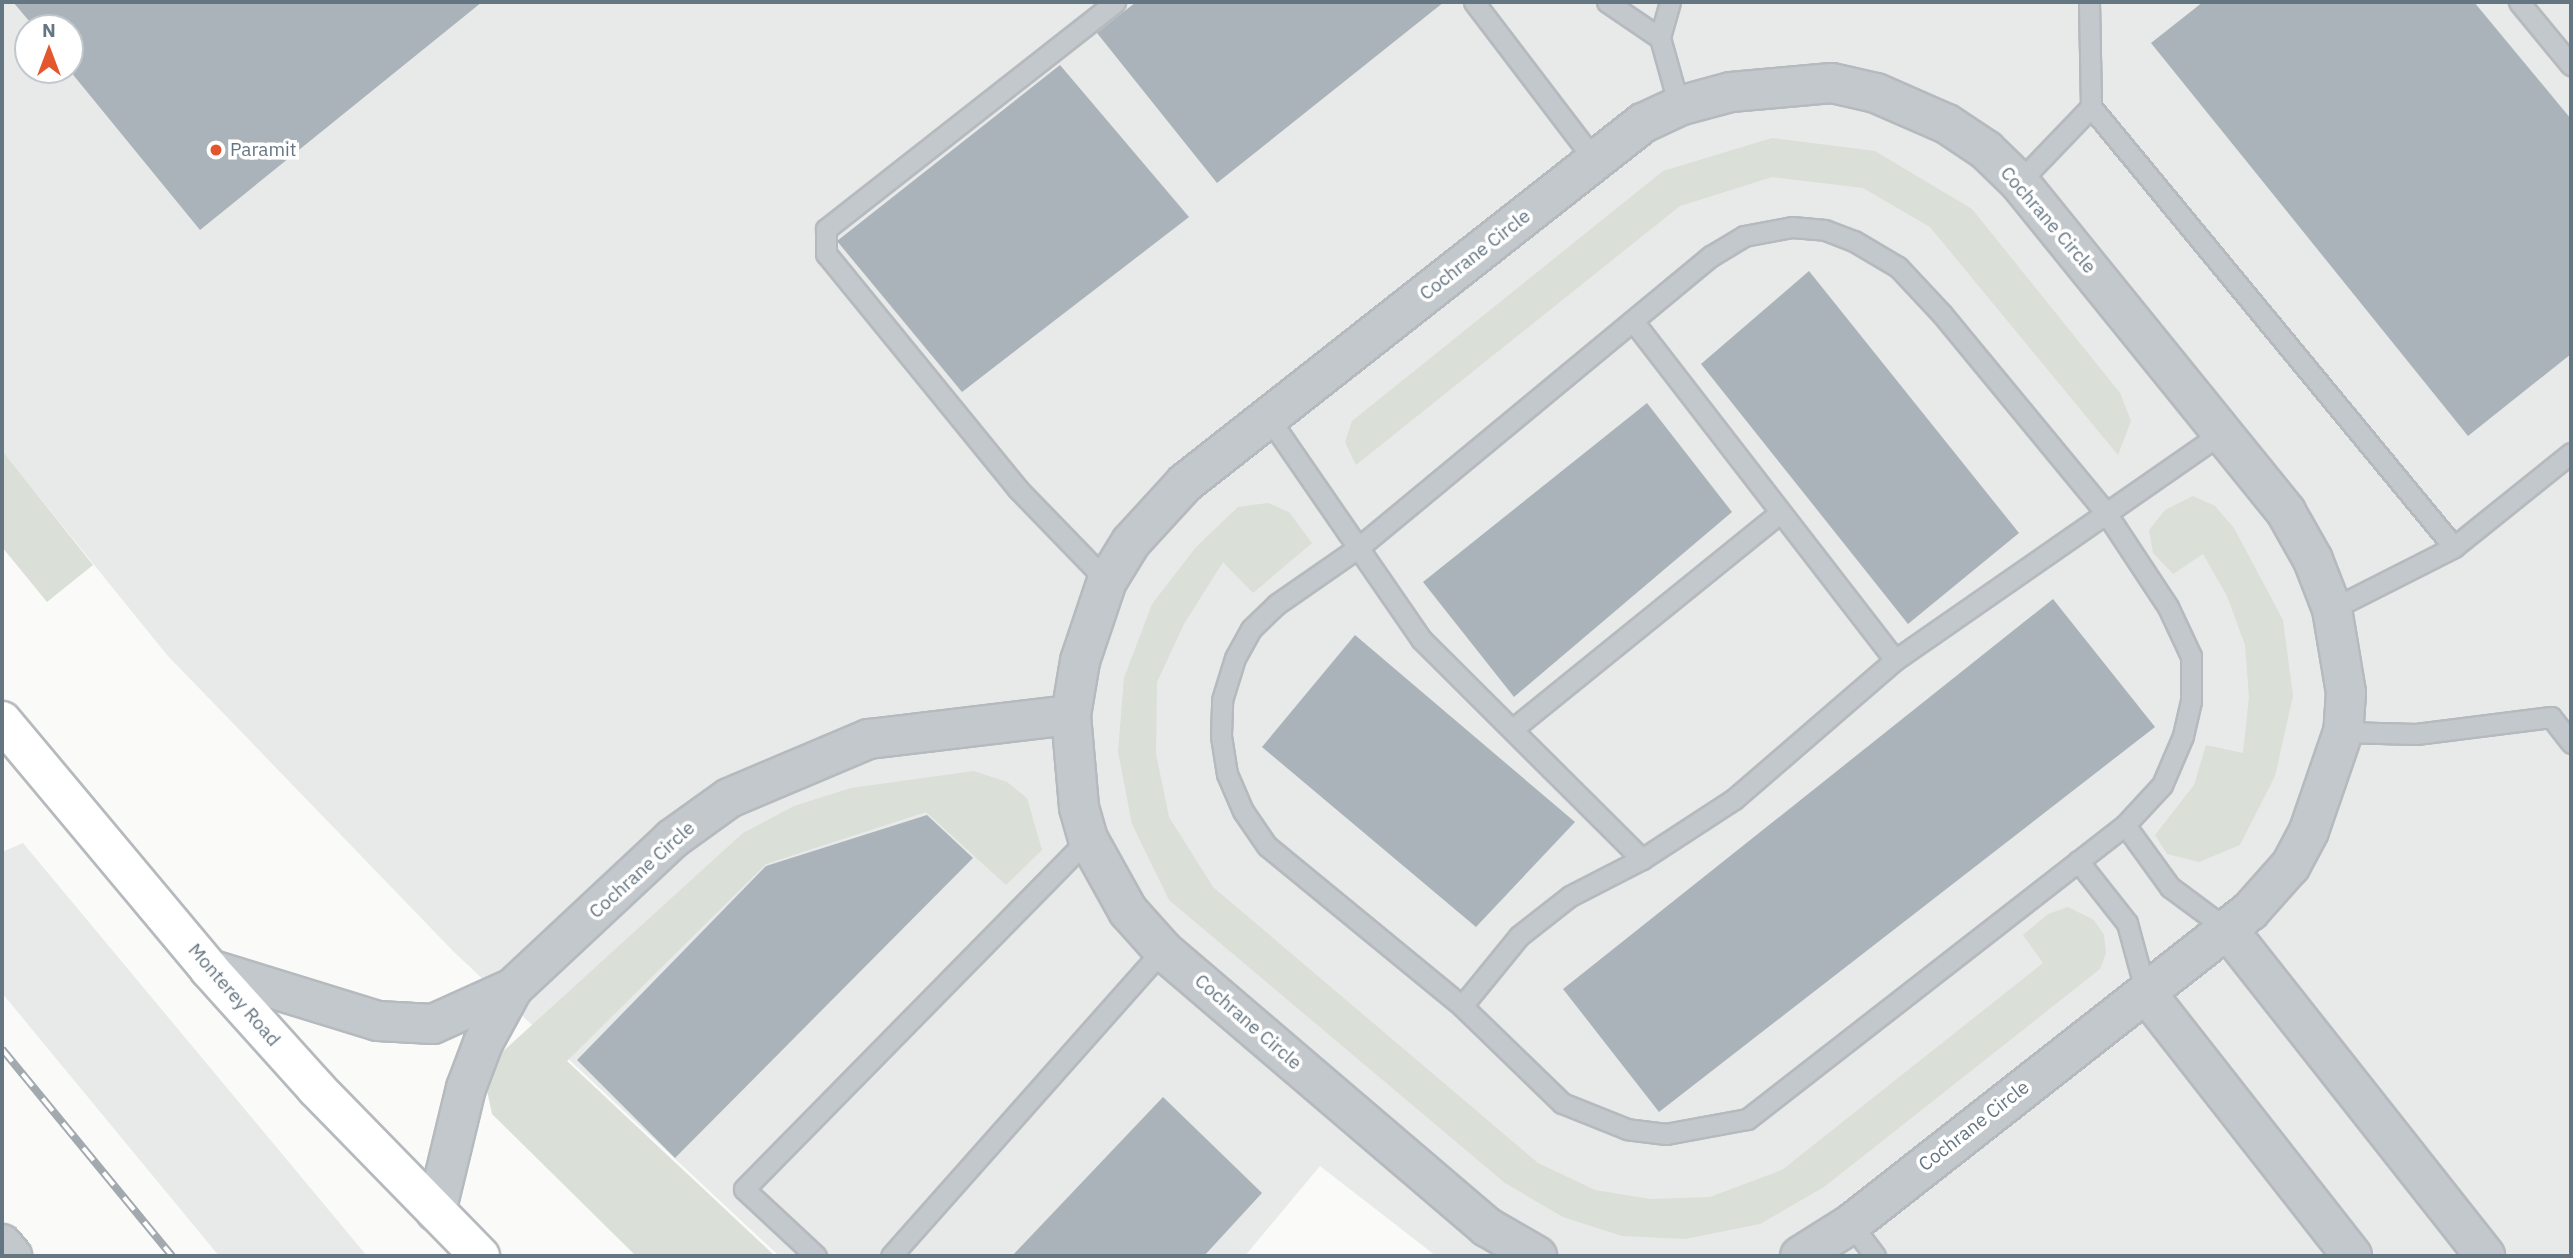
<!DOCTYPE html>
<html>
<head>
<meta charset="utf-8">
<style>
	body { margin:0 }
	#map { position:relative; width:2573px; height:1258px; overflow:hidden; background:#fafaf8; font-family:"IBM Plex Sans",sans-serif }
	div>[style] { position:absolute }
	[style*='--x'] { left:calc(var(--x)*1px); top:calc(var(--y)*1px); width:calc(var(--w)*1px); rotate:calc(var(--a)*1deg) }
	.built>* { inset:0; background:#e8e9e9 }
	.green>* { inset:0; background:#dadfd7 }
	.building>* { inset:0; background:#aab3b9 }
	.roads { filter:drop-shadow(2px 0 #b5babe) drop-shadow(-2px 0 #b5babe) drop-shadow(0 2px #b5babe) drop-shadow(0 -2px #b5babe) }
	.lane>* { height:19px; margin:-9.5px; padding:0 9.5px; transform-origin:9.5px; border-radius:9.5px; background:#c3c8cc }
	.street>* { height:38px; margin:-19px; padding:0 19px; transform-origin:19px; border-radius:19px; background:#c3c8cc }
	.primary>* { height:38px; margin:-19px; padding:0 19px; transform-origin:19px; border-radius:19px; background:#fff }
	.rail>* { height:8px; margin-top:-4px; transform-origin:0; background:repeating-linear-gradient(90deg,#fff 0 16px,#a2aab0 0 32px); box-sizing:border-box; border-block:2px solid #a2aab0 }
	.dots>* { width:19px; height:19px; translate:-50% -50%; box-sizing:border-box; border:4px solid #fff; border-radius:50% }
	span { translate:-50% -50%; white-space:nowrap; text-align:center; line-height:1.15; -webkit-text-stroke:7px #fff; paint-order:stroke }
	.poi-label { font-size:19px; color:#657683 }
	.left { translate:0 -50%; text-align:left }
	.street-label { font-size:19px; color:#657683 }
	.frame { position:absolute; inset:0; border:4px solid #657683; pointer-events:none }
	.north { position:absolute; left:14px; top:14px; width:70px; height:70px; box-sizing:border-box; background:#fff; border:2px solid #c1c8cd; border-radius:50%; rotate:0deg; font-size:19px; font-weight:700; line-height:28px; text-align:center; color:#657683 }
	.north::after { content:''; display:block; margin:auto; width:24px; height:32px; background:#e4572e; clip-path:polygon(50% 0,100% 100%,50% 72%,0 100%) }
</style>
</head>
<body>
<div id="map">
	<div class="built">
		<i style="clip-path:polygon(evenodd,2px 2px,2571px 2px,2571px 1256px,1436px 1256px,1320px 1166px,1245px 1256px,779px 1256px,454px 952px,167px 655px,2px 451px,2px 2px,28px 28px,70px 28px,70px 70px,28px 70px,28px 28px)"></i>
		<i style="clip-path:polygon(23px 843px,367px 1256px,219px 1256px,2px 993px,2px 852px)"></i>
	</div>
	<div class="green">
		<i style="clip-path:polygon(1772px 138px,1875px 151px,1972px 209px,2120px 393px,2131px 421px,2118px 455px,1930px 227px,1863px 188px,1772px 177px,1680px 206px,1356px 465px,1345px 442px,1352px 421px,1663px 171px)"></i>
		<i style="clip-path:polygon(4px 453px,93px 565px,47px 602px,2px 547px)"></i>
		<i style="clip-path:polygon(2193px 496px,2215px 506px,2234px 528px,2283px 620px,2293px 696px,2275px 776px,2240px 845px,2199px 862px,2167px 854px,2155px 835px,2194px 785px,2206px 745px,2243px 753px,2249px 697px,2245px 645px,2227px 596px,2203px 554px,2173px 574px,2153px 553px,2149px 530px,2165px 510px)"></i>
		<i style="clip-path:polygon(1268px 503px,1289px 512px,1312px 543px,1253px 593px,1223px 562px,1184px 624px,1157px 682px,1156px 754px,1169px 817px,1213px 887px,1538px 1163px,1595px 1190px,1650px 1199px,1710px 1197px,1782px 1170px,2043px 963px,2023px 935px,2048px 914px,2068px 907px,2094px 920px,2104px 935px,2106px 953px,2100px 969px,1824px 1187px,1760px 1224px,1685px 1239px,1622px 1236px,1563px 1217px,1505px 1183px,1169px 900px,1132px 824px,1118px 752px,1124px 678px,1152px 604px,1196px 547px,1238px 507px)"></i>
		<i style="clip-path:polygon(974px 771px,1007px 782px,1027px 798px,1042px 850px,1006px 885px,926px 812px,766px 864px,567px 1061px,775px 1256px,636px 1256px,492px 1114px,486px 1086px,499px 1055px,743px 833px,794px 806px,851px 788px)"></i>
	</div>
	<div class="building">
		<i style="clip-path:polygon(13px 2px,482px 2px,200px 230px,70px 71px,70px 28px,35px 28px)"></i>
		<i style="clip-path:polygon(1136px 2px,1444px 2px,1217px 183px,1097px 33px)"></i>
		<i style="clip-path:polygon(2203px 2px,2474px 2px,2571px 119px,2571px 354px,2468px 436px,2151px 43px)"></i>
		<i style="clip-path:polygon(1060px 65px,1189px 217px,962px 392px,837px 241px)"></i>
		<i style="clip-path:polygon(1809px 271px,2019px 533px,1908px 624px,1701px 364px)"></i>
		<i style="clip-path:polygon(1647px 403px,1732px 512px,1514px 697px,1423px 582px)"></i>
		<i style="clip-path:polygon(2053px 599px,2155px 727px,1659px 1112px,1563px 989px)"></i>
		<i style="clip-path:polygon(1355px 635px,1575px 822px,1476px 927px,1262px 747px)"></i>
		<i style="clip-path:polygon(927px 815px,973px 858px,675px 1158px,577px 1060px,766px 866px)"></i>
		<i style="clip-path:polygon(1163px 1097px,1262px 1193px,1204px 1256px,1012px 1256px)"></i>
	</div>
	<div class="roads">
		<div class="lane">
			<i style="--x:1474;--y:2;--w:200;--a:52.7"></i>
			<i style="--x:1607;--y:2;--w:64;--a:34.2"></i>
			<i style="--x:1670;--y:2;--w:37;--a:106"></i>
			<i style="--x:1660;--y:38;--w:71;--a:74.4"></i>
			<i style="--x:2089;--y:2;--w:105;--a:88.9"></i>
			<i style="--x:2091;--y:107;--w:570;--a:50.48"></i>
			<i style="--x:2454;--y:547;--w:150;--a:-38.8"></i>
			<i style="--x:2519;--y:2;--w:82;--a:50.5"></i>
			<i style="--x:2019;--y:182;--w:104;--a:-46.2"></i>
			<i style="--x:1792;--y:227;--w:33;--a:5"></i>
			<i style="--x:1825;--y:230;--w:31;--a:21"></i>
			<i style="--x:1854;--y:241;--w:51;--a:30.6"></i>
			<i style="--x:1898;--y:267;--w:64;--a:46.9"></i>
			<i style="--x:1942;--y:314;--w:258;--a:50.5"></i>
			<i style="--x:2106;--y:513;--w:113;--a:56.6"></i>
			<i style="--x:2168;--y:607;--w:54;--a:64.9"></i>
			<i style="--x:2191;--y:656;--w:45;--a:90"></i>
			<i style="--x:2191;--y:701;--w:36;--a:103"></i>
			<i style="--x:2183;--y:736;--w:53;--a:113.2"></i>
			<i style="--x:2162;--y:785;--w:54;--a:132.8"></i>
			<i style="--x:2125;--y:825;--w:479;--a:142.1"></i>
			<i style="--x:1747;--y:1119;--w:82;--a:169.5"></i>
			<i style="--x:1666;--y:1134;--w:39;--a:-173"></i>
			<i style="--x:1627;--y:1129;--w:70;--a:-158.2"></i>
			<i style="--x:1562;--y:1103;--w:139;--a:-135.9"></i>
			<i style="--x:1462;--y:1006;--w:252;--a:-140.6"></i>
			<i style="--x:1267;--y:846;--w:42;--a:-124.4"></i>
			<i style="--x:1243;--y:811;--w:40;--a:-113.4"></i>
			<i style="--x:1227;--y:774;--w:39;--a:-99"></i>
			<i style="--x:1221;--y:735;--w:35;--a:-88"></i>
			<i style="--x:1222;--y:700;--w:44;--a:-72.8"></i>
			<i style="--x:1235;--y:658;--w:33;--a:-61"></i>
			<i style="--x:1251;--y:629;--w:36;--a:-44"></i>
			<i style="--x:1277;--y:604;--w:100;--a:-34.8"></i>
			<i style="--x:1359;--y:547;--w:457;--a:-39.6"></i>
			<i style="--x:1711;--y:256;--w:39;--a:-31"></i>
			<i style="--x:1744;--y:236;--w:49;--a:-10.6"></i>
			<i style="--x:1633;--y:321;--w:428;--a:52.3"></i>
			<i style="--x:1268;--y:417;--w:270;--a:55.4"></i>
			<i style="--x:1421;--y:639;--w:312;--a:44.9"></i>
			<i style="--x:1107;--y:581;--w:128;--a:-134.1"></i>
			<i style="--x:1018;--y:489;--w:303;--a:-129.2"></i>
			<i style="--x:826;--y:254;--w:25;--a:-90"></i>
			<i style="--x:826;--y:229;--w:367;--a:-38.1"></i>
			<i style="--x:2332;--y:609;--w:137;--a:-26.9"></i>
			<i style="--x:1514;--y:728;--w:340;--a:-39"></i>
			<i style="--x:2343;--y:732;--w:73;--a:1.6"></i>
			<i style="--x:2416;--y:734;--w:136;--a:-7.2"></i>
			<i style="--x:2551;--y:717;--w:33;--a:52"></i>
			<i style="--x:2125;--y:825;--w:77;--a:54"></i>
			<i style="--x:2170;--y:887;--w:72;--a:36.6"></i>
			<i style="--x:2078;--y:861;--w:79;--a:51.7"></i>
			<i style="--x:2127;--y:923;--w:73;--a:74.8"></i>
			<i style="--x:1462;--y:1006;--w:90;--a:-50.8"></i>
			<i style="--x:1519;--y:936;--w:65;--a:-38.1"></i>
			<i style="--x:1570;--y:896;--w:81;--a:-27.2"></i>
			<i style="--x:1642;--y:859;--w:110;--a:-33.1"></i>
			<i style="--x:1734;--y:799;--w:213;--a:-40.8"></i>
			<i style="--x:1895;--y:660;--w:402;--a:-34.8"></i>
			<i style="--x:1851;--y:1224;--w:40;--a:53"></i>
			<i style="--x:816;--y:1256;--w:98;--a:-137.1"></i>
			<i style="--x:744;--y:1189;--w:491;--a:-45.5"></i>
			<i style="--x:891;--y:1256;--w:409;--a:-48.4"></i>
		</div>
		<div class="street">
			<i style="--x:2228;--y:930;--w:415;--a:51.7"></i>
			<i style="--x:209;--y:969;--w:177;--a:17.1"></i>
			<i style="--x:378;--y:1021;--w:55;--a:3.1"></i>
			<i style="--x:433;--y:1024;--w:88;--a:-24.2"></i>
			<i style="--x:513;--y:988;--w:218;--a:-43.1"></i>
			<i style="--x:672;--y:839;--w:70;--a:-35.7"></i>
			<i style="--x:729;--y:798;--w:152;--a:-22.9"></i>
			<i style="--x:869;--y:739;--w:203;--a:-6.8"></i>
			<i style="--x:2146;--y:993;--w:334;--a:51.9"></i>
			<i style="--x:436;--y:1212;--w:128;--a:-76.4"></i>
			<i style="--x:466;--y:1088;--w:48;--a:-69.3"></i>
			<i style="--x:483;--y:1043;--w:63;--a:-61.4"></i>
			<i style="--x:2;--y:1244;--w:16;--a:50"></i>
			<i style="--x:1537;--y:1256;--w:58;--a:-149.9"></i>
			<i style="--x:1487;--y:1227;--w:426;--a:-139.5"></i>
			<i style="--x:1163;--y:950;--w:52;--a:-131.9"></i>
			<i style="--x:1128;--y:911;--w:82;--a:-119.1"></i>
			<i style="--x:1088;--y:839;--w:33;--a:-106"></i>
			<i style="--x:1079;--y:807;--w:92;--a:-95"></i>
			<i style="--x:1071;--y:715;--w:55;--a:-80.5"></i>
			<i style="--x:1080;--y:661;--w:84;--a:-71.4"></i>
			<i style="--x:1107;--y:581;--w:46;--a:-58.4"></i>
			<i style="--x:1131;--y:542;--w:80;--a:-47.5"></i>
			<i style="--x:1185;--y:483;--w:583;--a:-38.17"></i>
			<i style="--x:1643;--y:123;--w:40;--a:-25"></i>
			<i style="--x:1679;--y:106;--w:54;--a:-15.1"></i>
			<i style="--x:1731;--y:92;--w:101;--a:-5.1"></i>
			<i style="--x:1832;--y:83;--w:45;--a:12.8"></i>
			<i style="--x:1876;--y:93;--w:77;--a:23.6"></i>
			<i style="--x:1947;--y:124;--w:47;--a:33.7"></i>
			<i style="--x:1986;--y:150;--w:46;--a:44.1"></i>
			<i style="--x:2019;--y:182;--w:424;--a:51"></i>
			<i style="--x:2286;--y:512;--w:55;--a:60.6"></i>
			<i style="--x:2313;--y:560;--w:53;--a:68.8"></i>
			<i style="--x:2332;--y:609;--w:85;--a:80.5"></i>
			<i style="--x:2346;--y:693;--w:39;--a:94"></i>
			<i style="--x:2343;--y:732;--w:105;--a:109"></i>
			<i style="--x:2309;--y:831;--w:40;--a:118"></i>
			<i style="--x:2290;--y:866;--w:60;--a:131.6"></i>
			<i style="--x:2250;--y:911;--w:507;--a:141.89"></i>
			<i style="--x:1851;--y:1224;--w:60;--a:147.9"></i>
		</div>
		<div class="primary">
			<i style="--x:2;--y:721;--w:323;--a:50.1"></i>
			<i style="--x:209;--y:969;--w:160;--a:48"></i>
			<i style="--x:316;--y:1088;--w:235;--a:45.7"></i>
		</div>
	</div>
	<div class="rail">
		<i style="--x:2;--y:1049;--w:268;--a:50.6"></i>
	</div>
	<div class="dots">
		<i style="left:216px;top:150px;background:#e4572e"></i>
	</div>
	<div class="poi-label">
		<span class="left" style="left:230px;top:150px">Paramit</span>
	</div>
	<div class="street-label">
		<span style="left:2048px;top:220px;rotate:49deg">Cochrane Circle</span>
		<span style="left:1475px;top:255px;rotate:-38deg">Cochrane Circle</span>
		<span style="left:642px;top:870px;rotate:-42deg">Cochrane Circle</span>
		<span style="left:234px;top:995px;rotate:49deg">Monterey Road</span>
		<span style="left:1248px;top:1022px;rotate:41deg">Cochrane Circle</span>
		<span style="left:1974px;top:1126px;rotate:-38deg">Cochrane Circle</span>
	</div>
	<div class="frame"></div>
	<div class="north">N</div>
</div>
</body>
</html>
